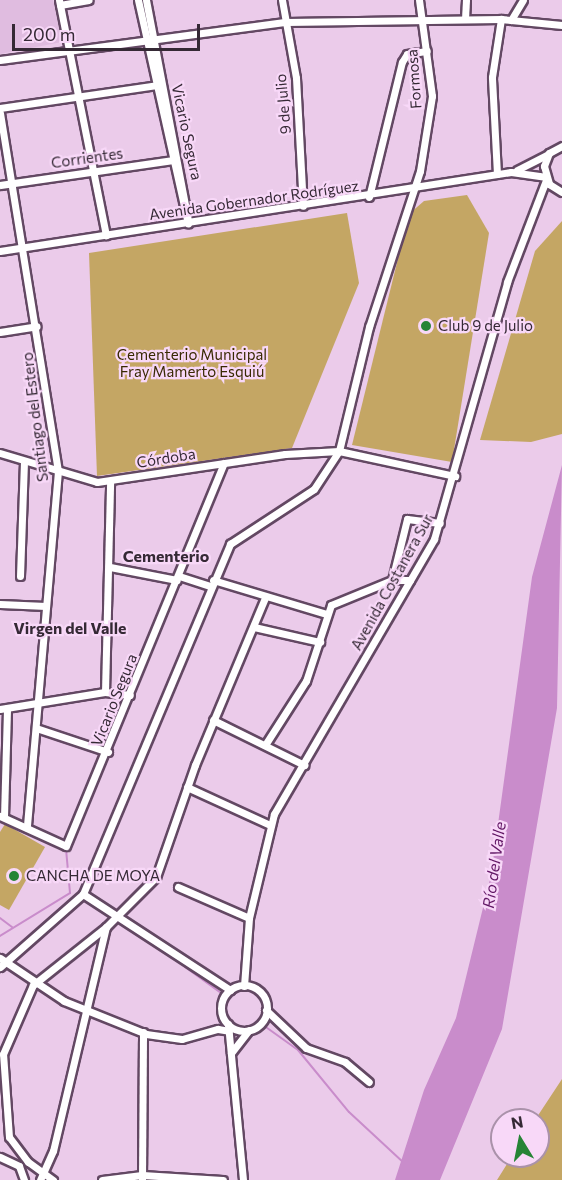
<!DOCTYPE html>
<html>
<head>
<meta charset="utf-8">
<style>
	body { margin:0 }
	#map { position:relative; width:562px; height:1180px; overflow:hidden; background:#ebcbea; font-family:Commissioner,sans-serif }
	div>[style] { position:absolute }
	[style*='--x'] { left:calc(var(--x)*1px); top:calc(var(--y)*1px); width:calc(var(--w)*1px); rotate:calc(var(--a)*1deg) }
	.built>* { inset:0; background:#e0bce0 }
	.green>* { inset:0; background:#c4a664 }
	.water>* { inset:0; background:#c98ccb }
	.stream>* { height:2px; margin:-1px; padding:0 1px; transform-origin:1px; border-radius:1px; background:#c98ccb }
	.roads { filter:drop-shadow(2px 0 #634863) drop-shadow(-2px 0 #634863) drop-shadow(0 2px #634863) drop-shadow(0 -2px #634863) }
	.minor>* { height:7px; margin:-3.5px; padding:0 3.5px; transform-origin:3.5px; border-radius:3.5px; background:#fff }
	.minor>.ring { margin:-3.5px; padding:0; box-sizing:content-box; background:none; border:7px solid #fff; border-radius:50% }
	.dots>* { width:16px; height:16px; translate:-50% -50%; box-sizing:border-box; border:3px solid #f8d8f8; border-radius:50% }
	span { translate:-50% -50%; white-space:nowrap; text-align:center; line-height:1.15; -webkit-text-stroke:4.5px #f8d8f8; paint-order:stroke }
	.street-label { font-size:15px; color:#352935 }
	.poi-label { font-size:15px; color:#352935 }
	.left { translate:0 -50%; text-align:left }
	.park-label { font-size:15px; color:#382902 }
	.neighbourhood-label { font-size:16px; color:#352935; font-weight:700 }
	.water-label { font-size:16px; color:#621765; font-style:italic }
	.north { position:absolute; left:490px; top:1108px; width:60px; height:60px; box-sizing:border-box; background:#f8d8f8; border:2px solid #aa92aa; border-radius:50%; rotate:350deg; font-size:16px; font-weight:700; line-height:24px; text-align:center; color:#352935 }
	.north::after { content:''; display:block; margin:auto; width:21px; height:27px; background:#268436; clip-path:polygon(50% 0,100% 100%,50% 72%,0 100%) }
	.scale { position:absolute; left:12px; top:24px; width:188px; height:27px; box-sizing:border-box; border:3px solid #352935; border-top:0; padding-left:8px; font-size:18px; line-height:21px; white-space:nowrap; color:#352935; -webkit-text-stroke:4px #f8d8f8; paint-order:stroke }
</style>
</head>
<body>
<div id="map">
	<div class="built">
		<i style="clip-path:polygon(0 0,53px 0,62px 42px,0 54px)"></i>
	</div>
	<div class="green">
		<i style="clip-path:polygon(467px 195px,489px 233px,452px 462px,352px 445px,409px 214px,424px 201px)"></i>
		<i style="clip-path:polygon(347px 213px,359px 283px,292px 448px,97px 476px,89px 253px)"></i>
		<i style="clip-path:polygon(562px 221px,562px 434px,531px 442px,480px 440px,535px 251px)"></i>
		<i style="clip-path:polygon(5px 824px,45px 847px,9px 910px,0 905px,0 832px)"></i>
		<i style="clip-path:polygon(562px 1079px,562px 1180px,497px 1180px,512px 1156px,538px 1156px,535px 1120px)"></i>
	</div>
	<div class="water">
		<i style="clip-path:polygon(562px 465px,557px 708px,502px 1029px,440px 1180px,395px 1180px,424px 1090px,456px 1018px,491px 875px,532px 577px)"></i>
	</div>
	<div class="stream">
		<i style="--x:93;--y:905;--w:12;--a:31"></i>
		<i style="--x:0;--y:918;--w:15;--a:37"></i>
		<i style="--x:0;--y:936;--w:82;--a:-31.6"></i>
		<i style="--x:70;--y:893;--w:44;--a:-95.2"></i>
		<i style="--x:185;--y:967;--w:44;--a:35.8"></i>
		<i style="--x:263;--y:1025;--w:43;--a:35.5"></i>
		<i style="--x:298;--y:1050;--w:80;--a:50.6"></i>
		<i style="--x:349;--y:1112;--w:72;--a:42.8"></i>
	</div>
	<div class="roads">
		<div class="minor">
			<i style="--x:59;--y:0;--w:240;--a:78.7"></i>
			<i style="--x:138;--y:0;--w:229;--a:77.4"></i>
			<i style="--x:146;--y:0;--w:224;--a:79.2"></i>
			<i style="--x:282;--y:0;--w:79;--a:79.8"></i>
			<i style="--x:296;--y:78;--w:128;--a:86.9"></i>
			<i style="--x:60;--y:5;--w:29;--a:-10"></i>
			<i style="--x:465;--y:19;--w:19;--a:-87"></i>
			<i style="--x:511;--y:20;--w:23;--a:-59"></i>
			<i style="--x:0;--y:60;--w:289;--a:-7.6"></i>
			<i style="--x:286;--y:22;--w:215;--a:-0.8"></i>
			<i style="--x:501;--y:19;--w:61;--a:5.6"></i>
			<i style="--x:0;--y:108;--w:160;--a:-8.3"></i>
			<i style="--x:0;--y:113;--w:363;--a:80.8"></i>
			<i style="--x:58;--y:471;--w:358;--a:95"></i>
			<i style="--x:562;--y:146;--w:15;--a:152"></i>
			<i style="--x:549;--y:153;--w:14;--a:111"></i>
			<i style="--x:544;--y:166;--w:19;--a:74"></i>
			<i style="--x:549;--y:184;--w:15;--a:32"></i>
			<i style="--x:517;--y:170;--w:34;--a:-27"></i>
			<i style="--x:497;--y:174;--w:97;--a:-93"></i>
			<i style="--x:492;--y:77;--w:59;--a:-81.2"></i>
			<i style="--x:0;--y:185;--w:175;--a:-8.2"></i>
			<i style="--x:369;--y:197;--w:139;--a:-76.3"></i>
			<i style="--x:402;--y:62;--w:9;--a:-58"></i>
			<i style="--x:407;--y:54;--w:20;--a:-9"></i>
			<i style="--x:0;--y:251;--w:517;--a:-8.79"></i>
			<i style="--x:511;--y:172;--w:34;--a:8"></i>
			<i style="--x:0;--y:332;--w:37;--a:-9"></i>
			<i style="--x:0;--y:453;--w:101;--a:16.6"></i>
			<i style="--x:97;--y:482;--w:190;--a:-8.5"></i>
			<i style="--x:285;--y:454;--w:54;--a:-3.2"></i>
			<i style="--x:339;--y:451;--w:119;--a:12.2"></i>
			<i style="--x:110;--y:567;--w:68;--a:11"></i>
			<i style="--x:20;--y:576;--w:115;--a:-88"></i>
			<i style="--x:179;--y:576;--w:33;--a:18"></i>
			<i style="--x:213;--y:580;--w:118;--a:16.7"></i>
			<i style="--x:392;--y:580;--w:63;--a:-76.2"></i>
			<i style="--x:407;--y:519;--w:33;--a:7"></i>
			<i style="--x:0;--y:604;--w:46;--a:2.5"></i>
			<i style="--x:254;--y:627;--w:68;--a:12.8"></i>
			<i style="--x:105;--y:692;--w:211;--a:-88.6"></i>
			<i style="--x:0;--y:709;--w:106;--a:-9.2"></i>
			<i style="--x:105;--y:692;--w:25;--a:7"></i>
			<i style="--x:213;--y:720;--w:102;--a:26.3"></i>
			<i style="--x:36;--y:728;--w:76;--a:18.4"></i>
			<i style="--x:265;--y:745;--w:76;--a:-57.4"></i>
			<i style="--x:306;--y:681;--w:80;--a:-71.8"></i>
			<i style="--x:331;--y:605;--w:66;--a:-22.3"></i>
			<i style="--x:392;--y:580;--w:18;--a:0"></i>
			<i style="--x:187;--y:787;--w:91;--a:24.6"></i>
			<i style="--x:0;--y:816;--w:72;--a:24.4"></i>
			<i style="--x:66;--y:846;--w:414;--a:-67.6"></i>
			<i style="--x:4;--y:817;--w:109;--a:-88.4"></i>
			<i style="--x:178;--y:887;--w:77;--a:23.6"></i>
			<i style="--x:83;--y:894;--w:176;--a:33.1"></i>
			<i style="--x:0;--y:958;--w:77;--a:33.9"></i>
			<i style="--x:64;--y:1001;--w:88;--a:21.9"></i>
			<i style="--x:146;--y:1034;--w:36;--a:8"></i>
			<i style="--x:182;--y:1039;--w:37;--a:-16"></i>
			<i style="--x:218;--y:1029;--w:11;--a:10"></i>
			<i style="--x:0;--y:967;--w:111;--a:-41.3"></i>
			<i style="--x:83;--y:894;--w:380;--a:-67.2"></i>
			<i style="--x:230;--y:544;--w:100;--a:-33.2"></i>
			<i style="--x:314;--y:489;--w:45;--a:-56.7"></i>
			<i style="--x:339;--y:451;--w:128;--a:-76.4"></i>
			<i style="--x:369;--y:327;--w:164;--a:-71.9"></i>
			<i style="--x:420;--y:171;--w:76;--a:-80.9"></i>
			<i style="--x:432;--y:96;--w:97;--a:-97.7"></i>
			<i class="ring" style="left:221px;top:985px;width:39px;height:39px"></i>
			<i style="--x:244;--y:986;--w:68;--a:-85.8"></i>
			<i style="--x:249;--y:918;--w:107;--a:-76.5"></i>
			<i style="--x:274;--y:814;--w:318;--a:-59.8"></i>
			<i style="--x:434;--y:539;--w:267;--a:-74.1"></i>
			<i style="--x:507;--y:282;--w:109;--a:-69.1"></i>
			<i style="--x:266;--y:1010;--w:55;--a:43.5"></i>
			<i style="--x:306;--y:1048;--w:41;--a:19.7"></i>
			<i style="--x:345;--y:1062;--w:31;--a:40"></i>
			<i style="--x:228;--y:1024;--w:157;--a:84.5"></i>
			<i style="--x:231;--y:1053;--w:29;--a:-52"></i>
			<i style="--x:0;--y:1157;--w:21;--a:25"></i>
			<i style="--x:19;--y:1166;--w:15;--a:70"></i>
			<i style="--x:40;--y:1180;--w:32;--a:-66"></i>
			<i style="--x:53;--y:1151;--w:230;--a:-76.7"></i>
			<i style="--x:106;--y:927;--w:71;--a:-45"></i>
			<i style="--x:156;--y:877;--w:119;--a:-70.8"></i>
			<i style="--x:195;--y:765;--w:181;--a:-67.3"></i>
			<i style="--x:53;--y:1180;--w:31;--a:-144"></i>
			<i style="--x:28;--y:1162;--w:31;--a:-127"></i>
			<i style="--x:9;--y:1137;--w:83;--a:-94.1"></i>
			<i style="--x:3;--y:1054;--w:75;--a:-66.5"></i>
			<i style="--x:33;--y:985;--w:93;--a:-38.5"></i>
			<i style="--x:102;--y:1180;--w:40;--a:-7.1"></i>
			<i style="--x:142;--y:1175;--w:81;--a:3.5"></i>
			<i style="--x:142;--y:1180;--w:148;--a:-89.6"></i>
		</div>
	</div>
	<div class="dots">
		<i style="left:426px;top:326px;background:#268436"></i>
		<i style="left:14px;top:876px;background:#268436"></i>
	</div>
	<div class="street-label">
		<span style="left:414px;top:79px;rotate:-94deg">Formosa</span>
		<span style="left:283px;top:104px;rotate:-95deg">9 de Julio</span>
		<span style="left:187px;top:132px;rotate:78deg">Vicario Segura</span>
		<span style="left:87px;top:158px;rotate:-8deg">Corrientes</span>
		<span style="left:254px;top:200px;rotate:-8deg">Avenida Gobernador Rodríguez</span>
		<span style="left:35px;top:417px;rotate:-97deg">Santiago del Estero</span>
		<span style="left:166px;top:458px;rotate:-9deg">Córdoba</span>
		<span style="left:392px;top:582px;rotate:-61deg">Avenida Costanera Sur</span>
		<span style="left:114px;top:700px;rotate:-68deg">Vicario Segura</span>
	</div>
	<div class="poi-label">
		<span class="left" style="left:438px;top:326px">Club 9 de Julio</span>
		<span class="left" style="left:26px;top:876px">CANCHA DE MOYA</span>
	</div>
	<div class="park-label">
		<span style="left:192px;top:363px">Cementerio Municipal<br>Fray Mamerto Esquiú</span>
	</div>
	<div class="neighbourhood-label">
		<span style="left:166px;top:556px">Cementerio</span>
		<span style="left:70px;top:628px">Virgen del Valle</span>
	</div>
	<div class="water-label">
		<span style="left:494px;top:865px;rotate:-82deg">Río del Valle</span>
	</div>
	<div class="north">N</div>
	<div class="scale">200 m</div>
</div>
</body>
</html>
